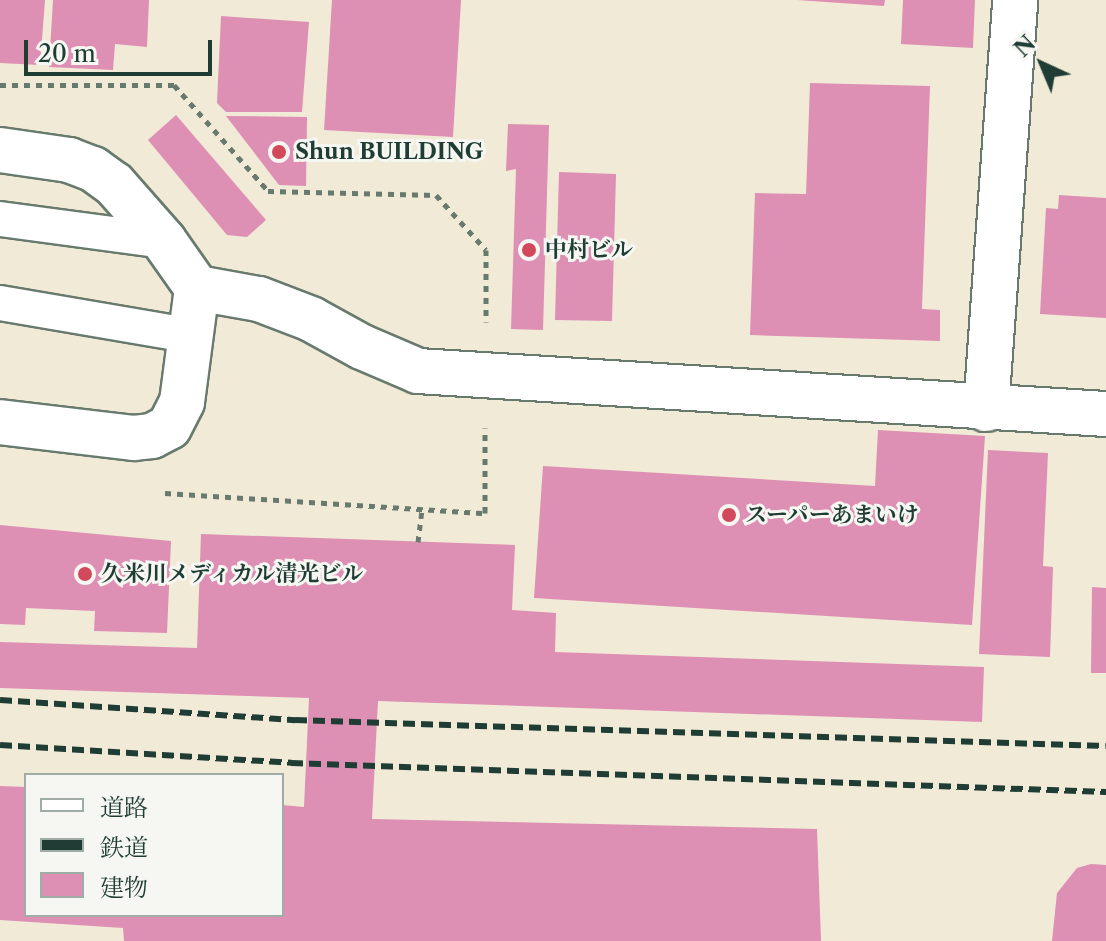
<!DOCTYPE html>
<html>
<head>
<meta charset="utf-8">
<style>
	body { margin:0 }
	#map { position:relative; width:1106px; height:941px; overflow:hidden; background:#f1ead7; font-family:"Libre Caslon Text","Noto Serif JP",serif }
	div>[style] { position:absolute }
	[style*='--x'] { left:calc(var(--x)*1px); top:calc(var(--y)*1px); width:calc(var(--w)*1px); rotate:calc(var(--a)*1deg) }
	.building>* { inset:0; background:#de8fb4 }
	.path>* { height:5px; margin-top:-2.5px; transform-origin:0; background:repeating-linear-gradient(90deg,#687a6d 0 6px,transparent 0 12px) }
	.roads { filter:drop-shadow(2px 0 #687a6d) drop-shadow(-2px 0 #687a6d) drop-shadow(0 2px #687a6d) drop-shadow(0 -2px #687a6d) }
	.service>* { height:34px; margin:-17px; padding:0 17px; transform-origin:17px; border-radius:17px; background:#fff }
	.minor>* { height:44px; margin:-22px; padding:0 22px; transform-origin:22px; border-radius:22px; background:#fff }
	.rail>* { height:6px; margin-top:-3px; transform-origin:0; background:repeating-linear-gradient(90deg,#1f3d34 0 12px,transparent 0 18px) }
	.dots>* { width:22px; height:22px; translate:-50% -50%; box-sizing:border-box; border:4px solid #f6f6f2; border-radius:50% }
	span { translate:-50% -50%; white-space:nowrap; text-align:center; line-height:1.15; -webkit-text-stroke:6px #f6f6f2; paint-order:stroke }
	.poi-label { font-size:22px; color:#1f3d34; font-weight:700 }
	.left { translate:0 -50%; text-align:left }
	.legend { position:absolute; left:24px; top:773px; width:260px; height:144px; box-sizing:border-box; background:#f6f6f2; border:2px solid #a0aca6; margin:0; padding:10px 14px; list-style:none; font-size:24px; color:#1f3d34 }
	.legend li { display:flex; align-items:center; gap:16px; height:40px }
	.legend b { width:40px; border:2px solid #a0aca6 }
	.north { position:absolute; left:1002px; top:24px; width:80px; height:80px; -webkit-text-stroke:6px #f6f6f2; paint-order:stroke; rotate:316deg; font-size:22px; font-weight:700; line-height:32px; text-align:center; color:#1f3d34 }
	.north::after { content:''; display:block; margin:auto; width:28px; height:36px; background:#1f3d34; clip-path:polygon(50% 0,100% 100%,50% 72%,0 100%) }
	.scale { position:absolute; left:24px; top:40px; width:188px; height:36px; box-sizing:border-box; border:4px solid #1f3d34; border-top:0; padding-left:10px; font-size:24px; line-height:28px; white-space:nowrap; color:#1f3d34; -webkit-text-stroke:6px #f6f6f2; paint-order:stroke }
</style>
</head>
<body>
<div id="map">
	<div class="building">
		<i style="clip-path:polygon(0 0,45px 0,40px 65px,0 63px)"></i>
		<i style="clip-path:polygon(53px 0,149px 0,147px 47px,115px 44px,113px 70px,49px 67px)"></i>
		<i style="clip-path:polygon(332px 0,461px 0,453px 137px,324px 130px)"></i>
		<i style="clip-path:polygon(797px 0,885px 0,884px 6px)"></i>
		<i style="clip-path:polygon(903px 0,975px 0,973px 48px,901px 44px)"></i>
		<i style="clip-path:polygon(221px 16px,309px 22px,302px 112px,226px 112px,217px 103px)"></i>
		<i style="clip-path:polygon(810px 83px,930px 86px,922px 309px,940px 310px,940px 341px,750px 335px,755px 193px,806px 194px)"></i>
		<i style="clip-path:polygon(176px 115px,266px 220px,247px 237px,227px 235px,148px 140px)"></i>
		<i style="clip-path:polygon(226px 116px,307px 117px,306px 186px,279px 185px)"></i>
		<i style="clip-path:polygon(508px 124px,549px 125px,543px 330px,511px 329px,516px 169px,506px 171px)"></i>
		<i style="clip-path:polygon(559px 172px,616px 174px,612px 321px,555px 320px)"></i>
		<i style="clip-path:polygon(1059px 195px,1106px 198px,1106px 318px,1040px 314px,1046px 208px,1058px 209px)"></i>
		<i style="clip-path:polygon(878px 430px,985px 436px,972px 625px,534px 598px,543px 466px,875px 486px)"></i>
		<i style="clip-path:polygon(988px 450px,1048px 453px,1043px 566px,1053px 567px,1050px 657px,979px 654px)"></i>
		<i style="clip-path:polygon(0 525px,171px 541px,167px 633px,94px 631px,95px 611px,26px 608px,25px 625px,0 624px)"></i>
		<i style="clip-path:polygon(201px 534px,515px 545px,512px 610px,556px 613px,555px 652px,984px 667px,982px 722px,378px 701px,372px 819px,817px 829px,821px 941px,124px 941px,123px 928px,0 920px,0 786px,26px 787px,26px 915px,282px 915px,282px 805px,304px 807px,309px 698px,0 688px,0 642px,197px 648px)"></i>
		<i style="clip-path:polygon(1092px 587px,1106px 588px,1106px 673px,1091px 673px)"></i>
		<i style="clip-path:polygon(1091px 864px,1106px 865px,1106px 941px,1052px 941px,1057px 893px,1077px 868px)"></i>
	</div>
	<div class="path">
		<i style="--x:0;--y:85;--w:174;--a:0"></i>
		<i style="--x:174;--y:85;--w:142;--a:48.4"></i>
		<i style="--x:268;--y:191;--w:168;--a:1.4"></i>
		<i style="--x:436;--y:195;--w:74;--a:47.7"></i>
		<i style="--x:486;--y:250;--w:72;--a:90"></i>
		<i style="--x:165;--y:493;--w:321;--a:3.6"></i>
		<i style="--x:485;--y:513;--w:85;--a:-90"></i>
		<i style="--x:418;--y:542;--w:33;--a:-83"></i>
	</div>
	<div class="roads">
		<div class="service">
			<i style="--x:0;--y:219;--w:165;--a:7.6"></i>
			<i style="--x:0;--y:303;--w:196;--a:9.7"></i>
		</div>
		<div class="minor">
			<i style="--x:0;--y:150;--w:70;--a:8.2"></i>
			<i style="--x:69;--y:160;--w:26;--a:21"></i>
			<i style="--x:93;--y:169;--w:26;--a:36"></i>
			<i style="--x:114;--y:184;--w:76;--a:48.7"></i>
			<i style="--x:164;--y:241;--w:57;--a:54.9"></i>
			<i style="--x:197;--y:288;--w:115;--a:97.5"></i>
			<i style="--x:182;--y:402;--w:28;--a:117"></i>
			<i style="--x:169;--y:427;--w:19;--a:152"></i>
			<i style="--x:152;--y:436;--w:18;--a:174"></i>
			<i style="--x:134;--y:438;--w:135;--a:-173.2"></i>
			<i style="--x:197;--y:288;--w:63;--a:10.1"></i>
			<i style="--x:259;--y:299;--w:56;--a:21"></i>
			<i style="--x:311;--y:319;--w:58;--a:28.8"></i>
			<i style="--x:362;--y:347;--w:61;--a:23.2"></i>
			<i style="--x:418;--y:371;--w:689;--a:3.58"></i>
			<i style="--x:986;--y:409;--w:410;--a:-85.9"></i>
		</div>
	</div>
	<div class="rail">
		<i style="--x:0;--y:700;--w:296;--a:3.9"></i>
		<i style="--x:295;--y:720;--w:811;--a:1.84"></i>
		<i style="--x:0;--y:745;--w:292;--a:3.5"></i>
		<i style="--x:291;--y:763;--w:816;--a:2.04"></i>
	</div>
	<div class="dots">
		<i style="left:279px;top:152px;background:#d1495b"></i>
		<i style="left:529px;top:250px;background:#d1495b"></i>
		<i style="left:729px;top:515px;background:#d1495b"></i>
		<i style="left:85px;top:574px;background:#d1495b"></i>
	</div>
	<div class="poi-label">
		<span class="left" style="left:295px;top:152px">Shun BUILDING</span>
		<span class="left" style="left:545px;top:250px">中村ビル</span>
		<span class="left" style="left:745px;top:515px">スーパーあまいけ</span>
		<span class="left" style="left:101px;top:574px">久米川メディカル清光ビル</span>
	</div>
	<ul class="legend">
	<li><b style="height:10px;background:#fff"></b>道路</li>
	<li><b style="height:10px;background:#1f3d34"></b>鉄道</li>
	<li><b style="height:22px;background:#de8fb4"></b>建物</li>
	</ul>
	<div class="north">N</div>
	<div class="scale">20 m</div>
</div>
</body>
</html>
